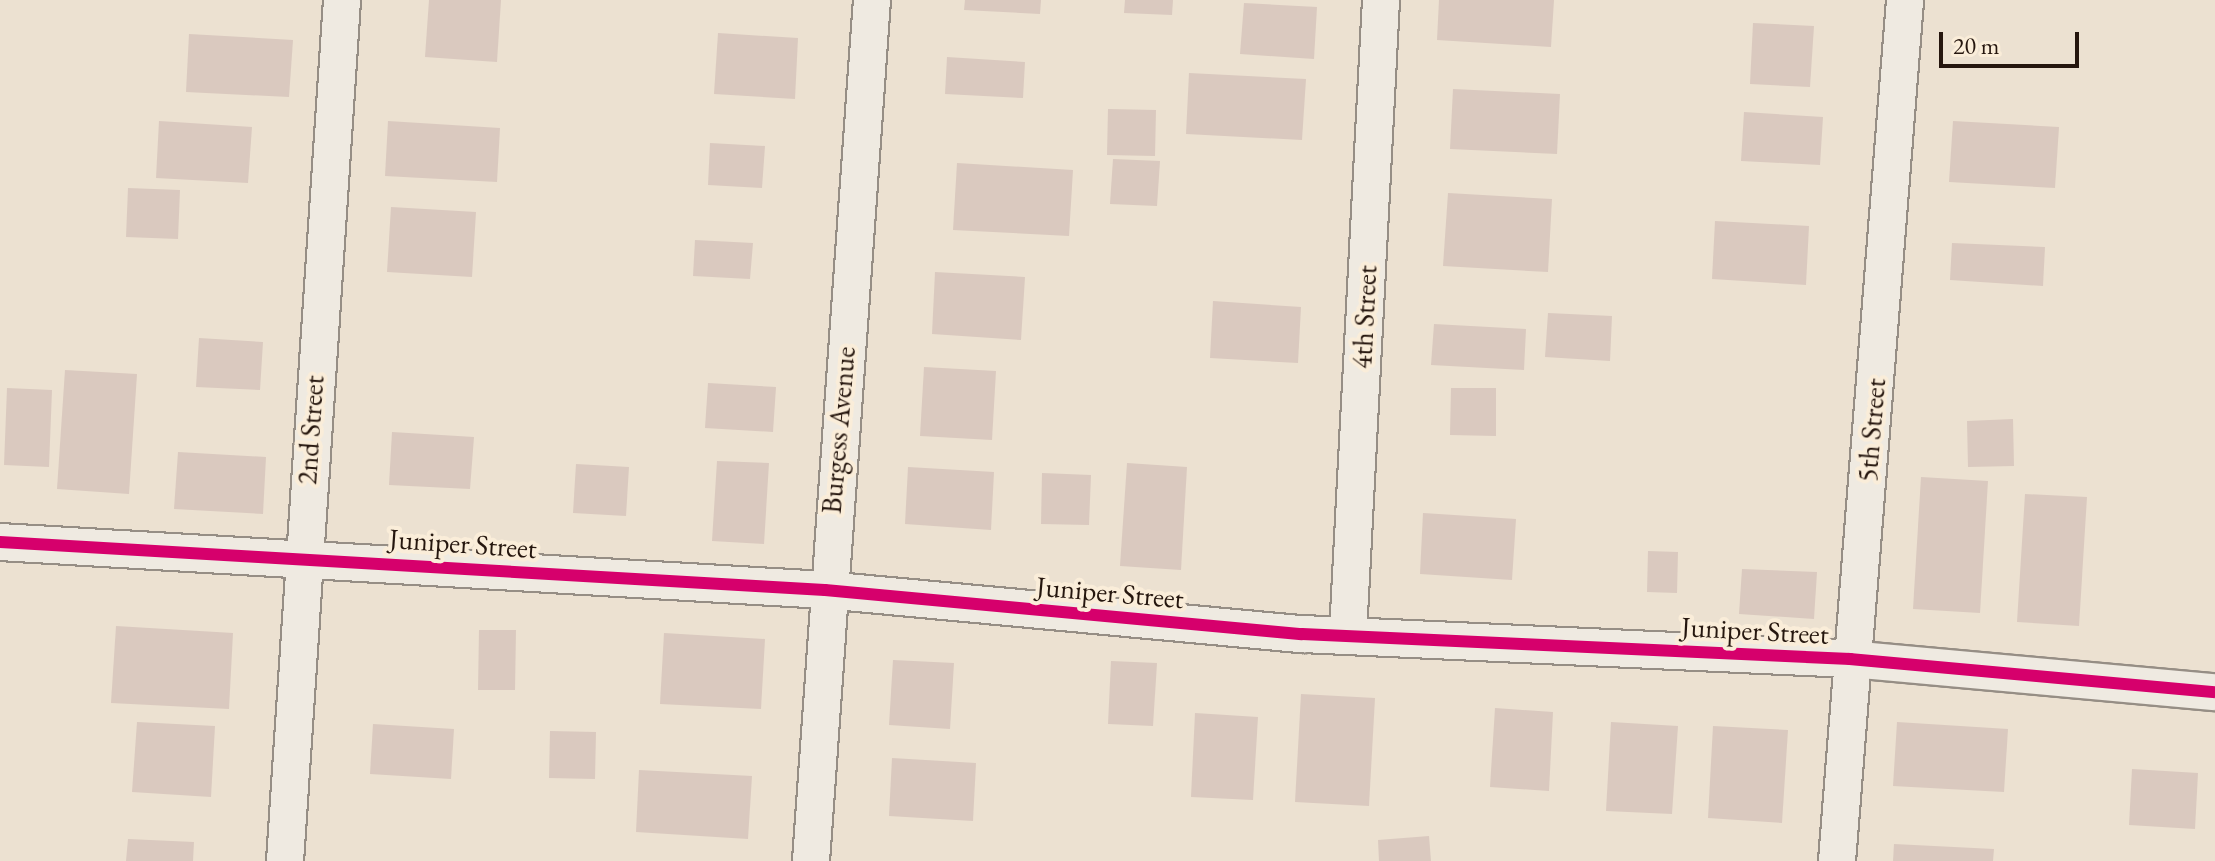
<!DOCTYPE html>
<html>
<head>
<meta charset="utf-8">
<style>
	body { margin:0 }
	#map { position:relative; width:2215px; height:861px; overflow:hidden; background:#ece1d1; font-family:"EB Garamond",serif }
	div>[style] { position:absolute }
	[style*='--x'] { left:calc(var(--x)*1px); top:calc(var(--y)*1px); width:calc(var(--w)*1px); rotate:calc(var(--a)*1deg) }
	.building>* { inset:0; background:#dac9bf }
	.roads { filter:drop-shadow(2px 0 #968e85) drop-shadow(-2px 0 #968e85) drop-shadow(0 2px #968e85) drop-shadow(0 -2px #968e85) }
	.street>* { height:36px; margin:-18px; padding:0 18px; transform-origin:18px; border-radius:18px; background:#efeae1 }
	.cycleway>* { height:12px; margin:-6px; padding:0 6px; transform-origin:6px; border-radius:6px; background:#d6006c }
	span { translate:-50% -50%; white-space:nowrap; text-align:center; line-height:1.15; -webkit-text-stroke:8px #faedd9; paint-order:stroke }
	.street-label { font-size:28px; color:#25160e }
	.scale { position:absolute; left:1939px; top:32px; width:140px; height:36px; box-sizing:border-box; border:4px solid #25160e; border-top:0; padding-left:10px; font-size:24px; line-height:28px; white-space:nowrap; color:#25160e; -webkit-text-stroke:6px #faedd9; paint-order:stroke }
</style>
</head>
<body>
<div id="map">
	<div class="building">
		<i style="clip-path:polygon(429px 0,501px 0,497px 62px,425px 57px)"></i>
		<i style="clip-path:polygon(965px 0,1041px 0,1040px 14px,964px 10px)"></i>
		<i style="clip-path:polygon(1125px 0,1173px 0,1172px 15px,1124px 13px)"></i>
		<i style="clip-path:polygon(1439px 0,1554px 0,1551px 47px,1437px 40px)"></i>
		<i style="clip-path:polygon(1244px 3px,1317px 7px,1314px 59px,1240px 54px)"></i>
		<i style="clip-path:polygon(1753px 23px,1814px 26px,1810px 87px,1750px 84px)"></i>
		<i style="clip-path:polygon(718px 33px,798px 38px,795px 99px,714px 94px)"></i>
		<i style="clip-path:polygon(189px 34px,293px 40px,289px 97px,186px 92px)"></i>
		<i style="clip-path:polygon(947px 57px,1025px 62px,1023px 98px,945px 94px)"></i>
		<i style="clip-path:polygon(1189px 73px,1306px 79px,1302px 140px,1186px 134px)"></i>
		<i style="clip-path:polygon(1453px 89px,1560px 94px,1557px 154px,1450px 149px)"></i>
		<i style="clip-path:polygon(1108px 109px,1156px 110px,1155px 156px,1107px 155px)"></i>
		<i style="clip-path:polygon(1744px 112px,1823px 117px,1820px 165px,1741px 161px)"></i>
		<i style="clip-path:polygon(159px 121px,252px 127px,248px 183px,156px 178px)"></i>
		<i style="clip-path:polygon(388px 121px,500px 128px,497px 182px,385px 176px)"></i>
		<i style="clip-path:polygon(1953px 121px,2059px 127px,2055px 188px,1949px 182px)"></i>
		<i style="clip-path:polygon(710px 143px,765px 146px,762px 188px,708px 185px)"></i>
		<i style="clip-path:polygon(1113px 159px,1160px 161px,1157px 206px,1110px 204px)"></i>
		<i style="clip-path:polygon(957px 163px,1073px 170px,1069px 236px,953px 230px)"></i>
		<i style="clip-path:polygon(128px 188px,180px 190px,178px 239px,126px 237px)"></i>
		<i style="clip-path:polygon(1448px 193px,1552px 199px,1548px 272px,1443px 266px)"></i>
		<i style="clip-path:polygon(391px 207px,476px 212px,472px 277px,387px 272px)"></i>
		<i style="clip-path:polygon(1715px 221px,1809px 226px,1806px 285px,1712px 279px)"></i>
		<i style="clip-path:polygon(695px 240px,753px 243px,750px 279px,693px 276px)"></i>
		<i style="clip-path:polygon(1952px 243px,2045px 247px,2043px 286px,1950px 280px)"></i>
		<i style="clip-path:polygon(935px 272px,1025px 277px,1021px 340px,932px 334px)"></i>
		<i style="clip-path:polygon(1213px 301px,1301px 307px,1298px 363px,1210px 358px)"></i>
		<i style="clip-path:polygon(1548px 313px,1612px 316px,1610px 361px,1545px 357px)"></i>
		<i style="clip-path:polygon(1434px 324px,1526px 329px,1524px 370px,1431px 365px)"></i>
		<i style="clip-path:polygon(199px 338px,263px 342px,260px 390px,196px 387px)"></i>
		<i style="clip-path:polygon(924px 367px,996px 371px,992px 440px,920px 436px)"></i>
		<i style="clip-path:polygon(65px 370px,137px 374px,129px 494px,57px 489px)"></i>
		<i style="clip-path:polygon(708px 383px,776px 387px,773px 432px,705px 428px)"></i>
		<i style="clip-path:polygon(7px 388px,52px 390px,49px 467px,4px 465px)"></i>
		<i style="clip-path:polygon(1451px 388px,1496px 388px,1496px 436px,1450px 435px)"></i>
		<i style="clip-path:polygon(2013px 419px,2014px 466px,1968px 467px,1967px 421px)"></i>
		<i style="clip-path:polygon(392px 432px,474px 437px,470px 489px,389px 485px)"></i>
		<i style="clip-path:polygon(178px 452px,266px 457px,263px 514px,174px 509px)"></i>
		<i style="clip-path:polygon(717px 461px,769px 463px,764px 544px,712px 541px)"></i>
		<i style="clip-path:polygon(1127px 463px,1187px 467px,1181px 570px,1120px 566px)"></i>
		<i style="clip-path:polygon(576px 464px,629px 467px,626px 516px,573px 513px)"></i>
		<i style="clip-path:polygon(908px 467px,994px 472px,991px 530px,905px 524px)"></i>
		<i style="clip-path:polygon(1042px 473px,1091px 475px,1089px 525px,1041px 524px)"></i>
		<i style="clip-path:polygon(1921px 477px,1988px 481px,1980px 613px,1913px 609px)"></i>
		<i style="clip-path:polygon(2025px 494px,2087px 497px,2079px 626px,2017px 622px)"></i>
		<i style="clip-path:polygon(1423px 513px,1516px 519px,1512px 580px,1420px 574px)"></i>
		<i style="clip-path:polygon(1648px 551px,1678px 552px,1677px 593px,1647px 592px)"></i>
		<i style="clip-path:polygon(1742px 569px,1817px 572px,1814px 619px,1739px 614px)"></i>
		<i style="clip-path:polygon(116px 626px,233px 633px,229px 709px,111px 703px)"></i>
		<i style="clip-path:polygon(479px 630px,516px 630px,515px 690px,478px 690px)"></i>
		<i style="clip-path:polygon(664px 633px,765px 639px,761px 709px,660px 704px)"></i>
		<i style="clip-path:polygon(893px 660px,954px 663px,950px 729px,889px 725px)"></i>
		<i style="clip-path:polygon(1111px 661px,1157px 663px,1153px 726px,1108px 724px)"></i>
		<i style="clip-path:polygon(1301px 694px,1375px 698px,1369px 806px,1295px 802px)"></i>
		<i style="clip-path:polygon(1495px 708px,1553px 712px,1549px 791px,1490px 787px)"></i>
		<i style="clip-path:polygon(1195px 713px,1258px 717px,1253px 800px,1191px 797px)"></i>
		<i style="clip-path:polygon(137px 722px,215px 726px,211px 797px,132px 792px)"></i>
		<i style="clip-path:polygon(1611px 722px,1678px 726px,1672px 814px,1606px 811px)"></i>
		<i style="clip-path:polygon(1897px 722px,2008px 729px,2004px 792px,1893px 786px)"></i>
		<i style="clip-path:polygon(373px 724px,454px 729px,451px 779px,370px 774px)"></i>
		<i style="clip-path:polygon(1713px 726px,1788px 730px,1782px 823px,1708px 818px)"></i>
		<i style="clip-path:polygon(550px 731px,596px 732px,595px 779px,549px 778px)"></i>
		<i style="clip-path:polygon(892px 758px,976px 763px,973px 821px,889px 816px)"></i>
		<i style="clip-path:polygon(2132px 769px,2198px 773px,2195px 829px,2129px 825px)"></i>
		<i style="clip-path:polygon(639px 770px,752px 776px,748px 839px,636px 832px)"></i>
		<i style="clip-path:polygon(1429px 836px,1431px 861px,1379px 861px,1378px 840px)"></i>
		<i style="clip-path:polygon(128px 839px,194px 842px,193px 861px,126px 861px)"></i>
		<i style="clip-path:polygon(1894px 844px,1994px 849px,1993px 861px,1893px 861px)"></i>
	</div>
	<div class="roads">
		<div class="street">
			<i style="--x:0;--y:542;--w:826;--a:3.33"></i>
			<i style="--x:825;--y:590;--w:479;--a:5.3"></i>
			<i style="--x:1302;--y:634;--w:549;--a:2.61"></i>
			<i style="--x:1850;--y:659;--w:366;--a:5.2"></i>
			<i style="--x:1348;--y:634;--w:635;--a:-87.02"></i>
			<i style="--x:285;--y:861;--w:863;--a:-86.21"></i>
			<i style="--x:811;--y:861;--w:863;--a:-85.95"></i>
			<i style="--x:1837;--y:861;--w:864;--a:-85.48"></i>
		</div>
	</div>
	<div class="cycleway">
		<i style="--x:0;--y:542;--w:826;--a:3.33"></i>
		<i style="--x:825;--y:590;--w:479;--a:5.3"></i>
		<i style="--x:1302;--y:634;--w:549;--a:2.61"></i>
		<i style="--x:1850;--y:659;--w:366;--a:5.2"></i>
	</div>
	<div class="street-label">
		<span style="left:1364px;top:317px;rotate:-87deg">4th Street</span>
		<span style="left:310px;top:430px;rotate:-86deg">2nd Street</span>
		<span style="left:838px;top:430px;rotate:-85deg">Burgess Avenue</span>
		<span style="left:1871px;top:430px;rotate:-85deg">5th Street</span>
		<span style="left:463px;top:543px;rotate:4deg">Juniper Street</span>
		<span style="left:1110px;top:592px;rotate:5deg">Juniper Street</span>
		<span style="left:1755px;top:630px;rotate:3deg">Juniper Street</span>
	</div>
	<div class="scale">20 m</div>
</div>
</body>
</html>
